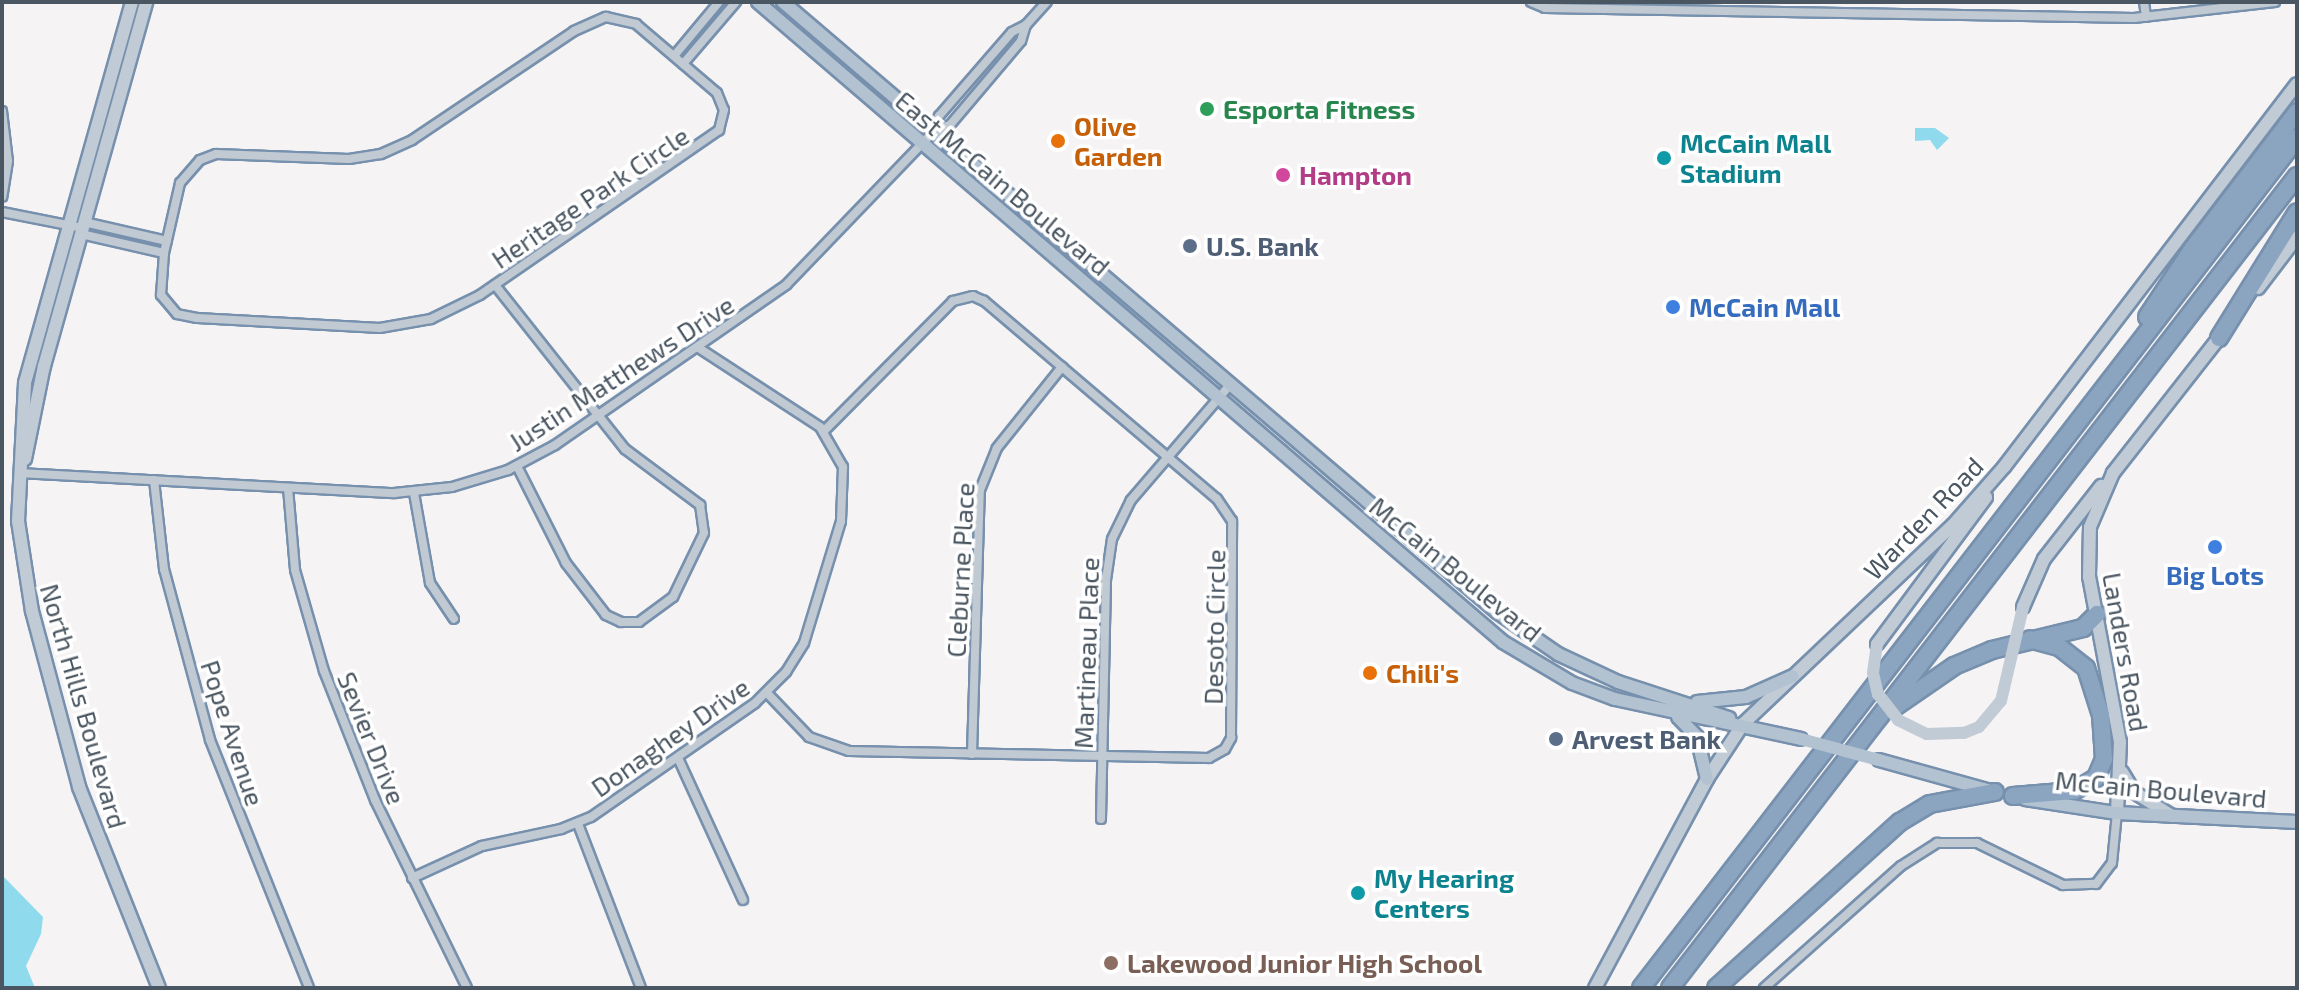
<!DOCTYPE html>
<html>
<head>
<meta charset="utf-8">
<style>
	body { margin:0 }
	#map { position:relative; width:2299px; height:990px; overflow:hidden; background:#f5f3f3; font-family:"Exo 2",sans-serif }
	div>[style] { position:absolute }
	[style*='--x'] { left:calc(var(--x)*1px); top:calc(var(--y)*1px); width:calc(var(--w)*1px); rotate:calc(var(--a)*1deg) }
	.water>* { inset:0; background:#90daee }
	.roads { filter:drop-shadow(2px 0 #7690ad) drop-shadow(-2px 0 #7690ad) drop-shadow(0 2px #7690ad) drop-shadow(0 -2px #7690ad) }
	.street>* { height:8px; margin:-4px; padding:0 4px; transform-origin:4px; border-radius:4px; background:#c1cad2 }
	.secondary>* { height:12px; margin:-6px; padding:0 6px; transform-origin:6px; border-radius:6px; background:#c1cbd6 }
	.primary>* { height:12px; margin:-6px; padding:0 6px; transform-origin:6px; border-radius:6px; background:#b3c2d1 }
	.highway>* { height:16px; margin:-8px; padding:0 8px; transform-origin:8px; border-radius:8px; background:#8ba5c1 }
	.secondary-bridge>* { height:12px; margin:-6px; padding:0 6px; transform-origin:6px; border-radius:6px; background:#c1cbd6 }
	.primary-bridge>* { height:12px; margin:-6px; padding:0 6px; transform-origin:6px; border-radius:6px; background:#b3c2d1 }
	.dots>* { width:22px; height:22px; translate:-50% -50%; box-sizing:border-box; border:4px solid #fff; border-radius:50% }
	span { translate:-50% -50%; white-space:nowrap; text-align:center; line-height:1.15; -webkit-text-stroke:7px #fff; paint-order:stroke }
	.leisure-label { font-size:26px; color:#27864d; font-weight:700 }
	.left { translate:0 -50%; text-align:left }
	.food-label { font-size:26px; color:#c56008; font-weight:700 }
	.culture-label { font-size:26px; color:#0d838f; font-weight:700 }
	.hotel-label { font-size:26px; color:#b23c85; font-weight:700 }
	.street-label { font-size:26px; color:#4a5661 }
	.service-label { font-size:26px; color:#4e5e75; font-weight:700 }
	.shop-label { font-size:26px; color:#366cbe; font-weight:700 }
	.education-label { font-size:26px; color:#785e54; font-weight:700 }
	.frame { position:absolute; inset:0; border:4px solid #4a5661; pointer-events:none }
</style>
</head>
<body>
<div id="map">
	<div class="water">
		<i style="clip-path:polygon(1915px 128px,1935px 128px,1949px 138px,1937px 150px,1930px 140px,1915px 141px)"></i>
		<i style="clip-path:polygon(2px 875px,43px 917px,41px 934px,26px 966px,35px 988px,2px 988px)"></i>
	</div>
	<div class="roads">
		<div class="street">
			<i style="--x:1531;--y:2;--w:15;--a:23"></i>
			<i style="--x:1545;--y:8;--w:589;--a:0.97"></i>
			<i style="--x:2134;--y:18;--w:142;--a:-6.5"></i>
			<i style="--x:2144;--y:2;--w:15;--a:82"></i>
			<i style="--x:606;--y:17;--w:31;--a:13"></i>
			<i style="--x:636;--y:24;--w:106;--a:40.4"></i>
			<i style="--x:717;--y:93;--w:18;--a:68"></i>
			<i style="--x:724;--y:110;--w:21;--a:104"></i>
			<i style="--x:719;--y:130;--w:290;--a:145.4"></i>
			<i style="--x:480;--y:295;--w:55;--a:153.9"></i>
			<i style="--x:431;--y:319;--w:52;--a:170"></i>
			<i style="--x:380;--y:328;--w:183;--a:-176.9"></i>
			<i style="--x:197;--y:318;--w:20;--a:-169"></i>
			<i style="--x:177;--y:314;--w:25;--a:-130"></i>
			<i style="--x:161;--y:295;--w:42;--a:-85.9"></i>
			<i style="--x:164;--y:253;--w:72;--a:-77.1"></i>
			<i style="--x:180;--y:183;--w:30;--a:-49"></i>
			<i style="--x:200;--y:160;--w:17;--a:-21"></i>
			<i style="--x:216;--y:154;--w:133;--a:2.2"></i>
			<i style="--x:349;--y:159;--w:32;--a:-9"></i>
			<i style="--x:381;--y:154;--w:34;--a:-24"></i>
			<i style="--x:412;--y:140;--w:195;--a:-33.9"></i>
			<i style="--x:574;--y:31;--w:35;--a:-24"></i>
			<i style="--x:674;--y:56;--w:70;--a:-50.2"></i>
			<i style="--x:683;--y:64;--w:82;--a:-49.5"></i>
			<i style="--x:2;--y:111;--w:50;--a:83.2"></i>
			<i style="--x:8;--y:161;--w:36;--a:99"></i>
			<i style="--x:934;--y:131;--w:16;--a:-72"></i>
			<i style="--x:939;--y:116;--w:111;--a:-49"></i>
			<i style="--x:1012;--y:32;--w:16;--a:-27"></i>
			<i style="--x:1026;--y:25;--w:31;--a:-48"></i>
			<i style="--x:2;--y:212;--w:83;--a:11.2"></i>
			<i style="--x:84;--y:222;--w:85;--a:12.9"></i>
			<i style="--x:81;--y:234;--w:85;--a:12.9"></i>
			<i style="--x:495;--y:285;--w:209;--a:51.6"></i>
			<i style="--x:625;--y:449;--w:94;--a:36.7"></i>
			<i style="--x:700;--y:505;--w:28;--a:82"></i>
			<i style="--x:704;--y:533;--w:71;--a:115.8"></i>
			<i style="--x:673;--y:597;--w:42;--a:143.7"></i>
			<i style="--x:639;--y:622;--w:18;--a:180"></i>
			<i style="--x:621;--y:622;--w:17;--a:-155"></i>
			<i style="--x:606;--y:615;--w:66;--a:-127.6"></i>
			<i style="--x:566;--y:563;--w:109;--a:-116.8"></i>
			<i style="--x:19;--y:473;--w:376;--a:3.1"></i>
			<i style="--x:394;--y:493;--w:58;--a:-5.9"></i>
			<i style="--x:452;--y:487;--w:59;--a:-16.9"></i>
			<i style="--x:508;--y:470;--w:53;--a:-28"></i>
			<i style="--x:555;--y:445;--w:281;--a:-34.7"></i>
			<i style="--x:786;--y:285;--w:214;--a:-46.1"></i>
			<i style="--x:934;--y:131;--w:17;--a:-21"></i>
			<i style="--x:950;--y:125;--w:110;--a:-49.8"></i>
			<i style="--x:1021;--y:41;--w:17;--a:-73"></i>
			<i style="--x:154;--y:480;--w:90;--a:83.6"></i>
			<i style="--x:164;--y:569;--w:177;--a:74.9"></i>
			<i style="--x:210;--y:740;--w:267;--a:68.2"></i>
			<i style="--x:288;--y:488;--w:82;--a:85.1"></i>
			<i style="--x:295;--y:570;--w:105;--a:74"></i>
			<i style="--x:324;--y:671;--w:139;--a:68.4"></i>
			<i style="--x:375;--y:800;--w:209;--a:63.9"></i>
			<i style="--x:414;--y:493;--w:91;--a:79.9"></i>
			<i style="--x:430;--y:583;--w:43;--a:56.3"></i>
			<i style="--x:767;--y:693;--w:61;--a:46.3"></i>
			<i style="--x:809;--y:737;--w:42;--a:19.3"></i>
			<i style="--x:849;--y:751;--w:360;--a:1.1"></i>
			<i style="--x:1209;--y:758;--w:18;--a:-29"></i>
			<i style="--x:1225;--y:749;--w:13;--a:-61"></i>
			<i style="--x:1231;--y:738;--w:217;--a:-89.7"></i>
			<i style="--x:1232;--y:521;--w:27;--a:-124"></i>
			<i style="--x:1217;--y:499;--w:306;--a:-139.6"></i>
			<i style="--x:984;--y:301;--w:12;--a:-156"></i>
			<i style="--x:973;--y:296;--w:21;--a:166"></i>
			<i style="--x:953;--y:301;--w:183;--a:134.8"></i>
			<i style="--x:972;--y:754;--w:264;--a:-88.3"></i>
			<i style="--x:980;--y:490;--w:45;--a:-68"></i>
			<i style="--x:997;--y:448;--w:104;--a:-51.3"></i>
			<i style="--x:678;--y:758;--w:156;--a:65.4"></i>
			<i style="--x:1101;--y:819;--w:239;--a:-88.8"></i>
			<i style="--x:1106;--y:580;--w:41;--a:-81.7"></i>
			<i style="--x:1112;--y:539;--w:43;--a:-64"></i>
			<i style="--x:1131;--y:500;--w:152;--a:-49.3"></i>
			<i style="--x:578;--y:824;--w:176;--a:69"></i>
			<i style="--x:412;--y:878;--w:77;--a:-24.6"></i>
			<i style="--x:482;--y:846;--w:81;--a:-12.1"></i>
			<i style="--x:561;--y:829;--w:32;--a:-22"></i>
			<i style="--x:591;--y:817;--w:200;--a:-34.8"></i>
			<i style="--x:755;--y:703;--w:44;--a:-45"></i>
			<i style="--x:786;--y:672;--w:34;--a:-58"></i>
			<i style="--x:804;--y:643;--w:127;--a:-73.1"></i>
			<i style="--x:841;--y:521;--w:54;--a:-87.9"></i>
			<i style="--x:843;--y:467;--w:46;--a:-119.9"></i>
			<i style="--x:820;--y:427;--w:145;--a:-146.9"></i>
			<i style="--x:1764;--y:988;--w:183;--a:-41.7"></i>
			<i style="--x:1901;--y:866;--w:43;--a:-32.6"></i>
			<i style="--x:1937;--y:843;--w:40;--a:0"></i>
			<i style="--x:1977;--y:843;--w:96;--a:26"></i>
			<i style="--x:2063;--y:885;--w:33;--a:-2"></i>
			<i style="--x:2096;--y:884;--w:26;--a:-53"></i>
			<i style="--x:2112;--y:863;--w:50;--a:-84.3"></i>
		</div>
		<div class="secondary">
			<i style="--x:132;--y:2;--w:396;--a:105.7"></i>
			<i style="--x:25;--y:383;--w:138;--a:92.9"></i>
			<i style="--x:18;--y:521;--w:91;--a:81.2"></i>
			<i style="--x:32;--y:611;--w:182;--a:75"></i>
			<i style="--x:79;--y:787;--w:216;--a:68.3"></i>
			<i style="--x:2258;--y:288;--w:64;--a:-52.6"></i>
			<i style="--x:25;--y:459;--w:95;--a:-78.5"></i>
			<i style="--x:44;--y:366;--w:378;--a:-74.3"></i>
			<i style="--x:2023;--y:607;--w:52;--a:-66.4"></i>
			<i style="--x:2044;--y:559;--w:93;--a:-52"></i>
			<i style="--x:1877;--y:644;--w:183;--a:-53.4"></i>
			<i style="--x:2122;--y:772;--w:23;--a:59"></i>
			<i style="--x:2134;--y:792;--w:45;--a:32.3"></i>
			<i style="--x:2117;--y:813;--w:71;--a:-87.6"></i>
			<i style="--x:2120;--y:742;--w:168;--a:-100.6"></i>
			<i style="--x:2089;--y:577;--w:50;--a:-88.9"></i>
			<i style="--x:2090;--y:527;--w:59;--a:-66.9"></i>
			<i style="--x:2113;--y:473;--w:177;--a:-51.9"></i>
			<i style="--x:1595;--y:988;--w:237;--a:-61.8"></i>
			<i style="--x:1707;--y:779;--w:66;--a:-56.8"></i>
			<i style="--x:1743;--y:724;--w:289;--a:-43.5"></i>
			<i style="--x:1953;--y:525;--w:77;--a:-48.7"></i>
			<i style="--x:2004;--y:467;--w:482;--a:-52.6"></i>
		</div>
		<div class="primary">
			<i style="--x:758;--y:2;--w:982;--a:40.66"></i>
			<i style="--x:1503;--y:642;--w:80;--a:30.7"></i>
			<i style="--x:1572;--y:683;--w:46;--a:20.4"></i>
			<i style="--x:1615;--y:699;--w:190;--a:12.1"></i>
			<i style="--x:783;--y:2;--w:939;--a:40.51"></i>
			<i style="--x:1497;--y:612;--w:74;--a:34.5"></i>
			<i style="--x:1558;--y:654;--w:66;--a:25"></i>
			<i style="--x:1618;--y:682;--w:117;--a:18"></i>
			<i style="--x:1697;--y:702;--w:49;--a:-5.8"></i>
			<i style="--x:1746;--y:697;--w:51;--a:-24.1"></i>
			<i style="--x:1678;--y:717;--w:28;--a:46"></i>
			<i style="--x:1697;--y:737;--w:43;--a:76.6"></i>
			<i style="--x:1879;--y:760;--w:116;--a:15.5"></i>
			<i style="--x:2025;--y:799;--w:93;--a:8.7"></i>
			<i style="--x:2117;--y:813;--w:180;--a:2.9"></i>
		</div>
		<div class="highway">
			<i style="--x:2147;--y:317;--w:83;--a:-56.3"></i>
			<i style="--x:2193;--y:248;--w:171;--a:-52.6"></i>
			<i style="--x:2219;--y:338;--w:148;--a:-58.2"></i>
			<i style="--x:1892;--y:709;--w:75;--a:-34.7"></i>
			<i style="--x:1954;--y:666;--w:41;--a:-22.8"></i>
			<i style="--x:1992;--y:650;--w:94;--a:-13.6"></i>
			<i style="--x:2083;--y:628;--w:20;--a:-45"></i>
			<i style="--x:2013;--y:796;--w:61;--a:-4.7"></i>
			<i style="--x:2074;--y:791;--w:26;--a:-31"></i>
			<i style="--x:2096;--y:778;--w:21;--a:-67"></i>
			<i style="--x:2104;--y:759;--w:44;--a:-93.9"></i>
			<i style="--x:2101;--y:715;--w:49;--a:-107.7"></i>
			<i style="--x:2086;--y:668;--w:34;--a:-142"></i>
			<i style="--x:2059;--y:647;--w:30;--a:-165"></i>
			<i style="--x:1641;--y:988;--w:1074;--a:-52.34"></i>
			<i style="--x:1670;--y:988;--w:1026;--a:-52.33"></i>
			<i style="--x:1716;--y:988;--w:248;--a:-42.1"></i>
			<i style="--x:1900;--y:822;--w:35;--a:-31"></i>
			<i style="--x:1930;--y:804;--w:66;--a:-10.5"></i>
		</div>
	</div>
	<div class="secondary-bridge">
		<i style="--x:1877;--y:644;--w:29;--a:98"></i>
		<i style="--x:1873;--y:673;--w:22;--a:77"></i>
		<i style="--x:1878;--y:694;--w:33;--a:52"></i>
		<i style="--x:1898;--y:720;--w:32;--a:26"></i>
		<i style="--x:1927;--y:734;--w:37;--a:-2"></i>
		<i style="--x:1964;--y:733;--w:16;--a:-22"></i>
		<i style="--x:1979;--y:727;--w:34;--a:-50"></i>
		<i style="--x:2001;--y:701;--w:97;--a:-76.8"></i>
	</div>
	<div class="primary-bridge">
		<i style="--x:1801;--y:739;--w:81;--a:15.1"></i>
	</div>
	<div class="dots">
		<i style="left:1207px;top:109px;background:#2e9e5b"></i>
		<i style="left:1058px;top:141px;background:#e8710a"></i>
		<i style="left:1664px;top:158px;background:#0f9aa8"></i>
		<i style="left:1283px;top:175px;background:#d1479c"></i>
		<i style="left:1190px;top:246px;background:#5c6f8a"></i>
		<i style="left:1673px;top:307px;background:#3f7fe0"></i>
		<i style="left:2215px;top:547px;background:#3f7fe0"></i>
		<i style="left:1370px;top:673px;background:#e8710a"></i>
		<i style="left:1556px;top:739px;background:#5c6f8a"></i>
		<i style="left:1358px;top:893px;background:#0f9aa8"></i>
		<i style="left:1111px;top:963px;background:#8d6e63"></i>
	</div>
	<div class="leisure-label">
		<span class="left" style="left:1223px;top:109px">Esporta Fitness</span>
	</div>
	<div class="food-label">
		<span class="left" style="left:1074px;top:141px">Olive<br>Garden</span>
		<span class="left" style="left:1386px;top:673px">Chili's</span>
	</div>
	<div class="culture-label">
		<span class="left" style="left:1680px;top:158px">McCain Mall<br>Stadium</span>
		<span class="left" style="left:1374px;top:893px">My Hearing<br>Centers</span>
	</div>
	<div class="hotel-label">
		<span class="left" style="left:1299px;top:175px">Hampton</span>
	</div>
	<div class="street-label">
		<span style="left:1003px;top:183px;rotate:40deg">East McCain Boulevard</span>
		<span style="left:590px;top:197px;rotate:-34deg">Heritage Park Circle</span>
		<span style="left:621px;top:373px;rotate:-33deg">Justin Matthews Drive</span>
		<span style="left:1923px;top:518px;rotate:-46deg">Warden Road</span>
		<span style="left:1456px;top:569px;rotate:39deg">McCain Boulevard</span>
		<span style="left:960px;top:570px;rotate:-87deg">Cleburne Place</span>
		<span style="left:1214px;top:627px;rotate:-89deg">Desoto Circle</span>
		<span style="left:2126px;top:652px;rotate:80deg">Landers Road</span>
		<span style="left:1086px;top:653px;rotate:-88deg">Martineau Place</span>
		<span style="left:84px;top:706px;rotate:74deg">North Hills Boulevard</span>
		<span style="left:233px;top:733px;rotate:72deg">Pope Avenue</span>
		<span style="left:670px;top:737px;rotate:-35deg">Donaghey Drive</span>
		<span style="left:372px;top:738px;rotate:68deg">Sevier Drive</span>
		<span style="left:2161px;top:789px;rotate:5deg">McCain Boulevard</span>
	</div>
	<div class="service-label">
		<span class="left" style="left:1206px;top:246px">U.S. Bank</span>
		<span class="left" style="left:1572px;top:739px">Arvest Bank</span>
	</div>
	<div class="shop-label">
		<span class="left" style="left:1689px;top:307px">McCain Mall</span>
		<span style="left:2215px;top:575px">Big Lots</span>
	</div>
	<div class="education-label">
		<span class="left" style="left:1127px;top:963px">Lakewood Junior High School</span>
	</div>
	<div class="frame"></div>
</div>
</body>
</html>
